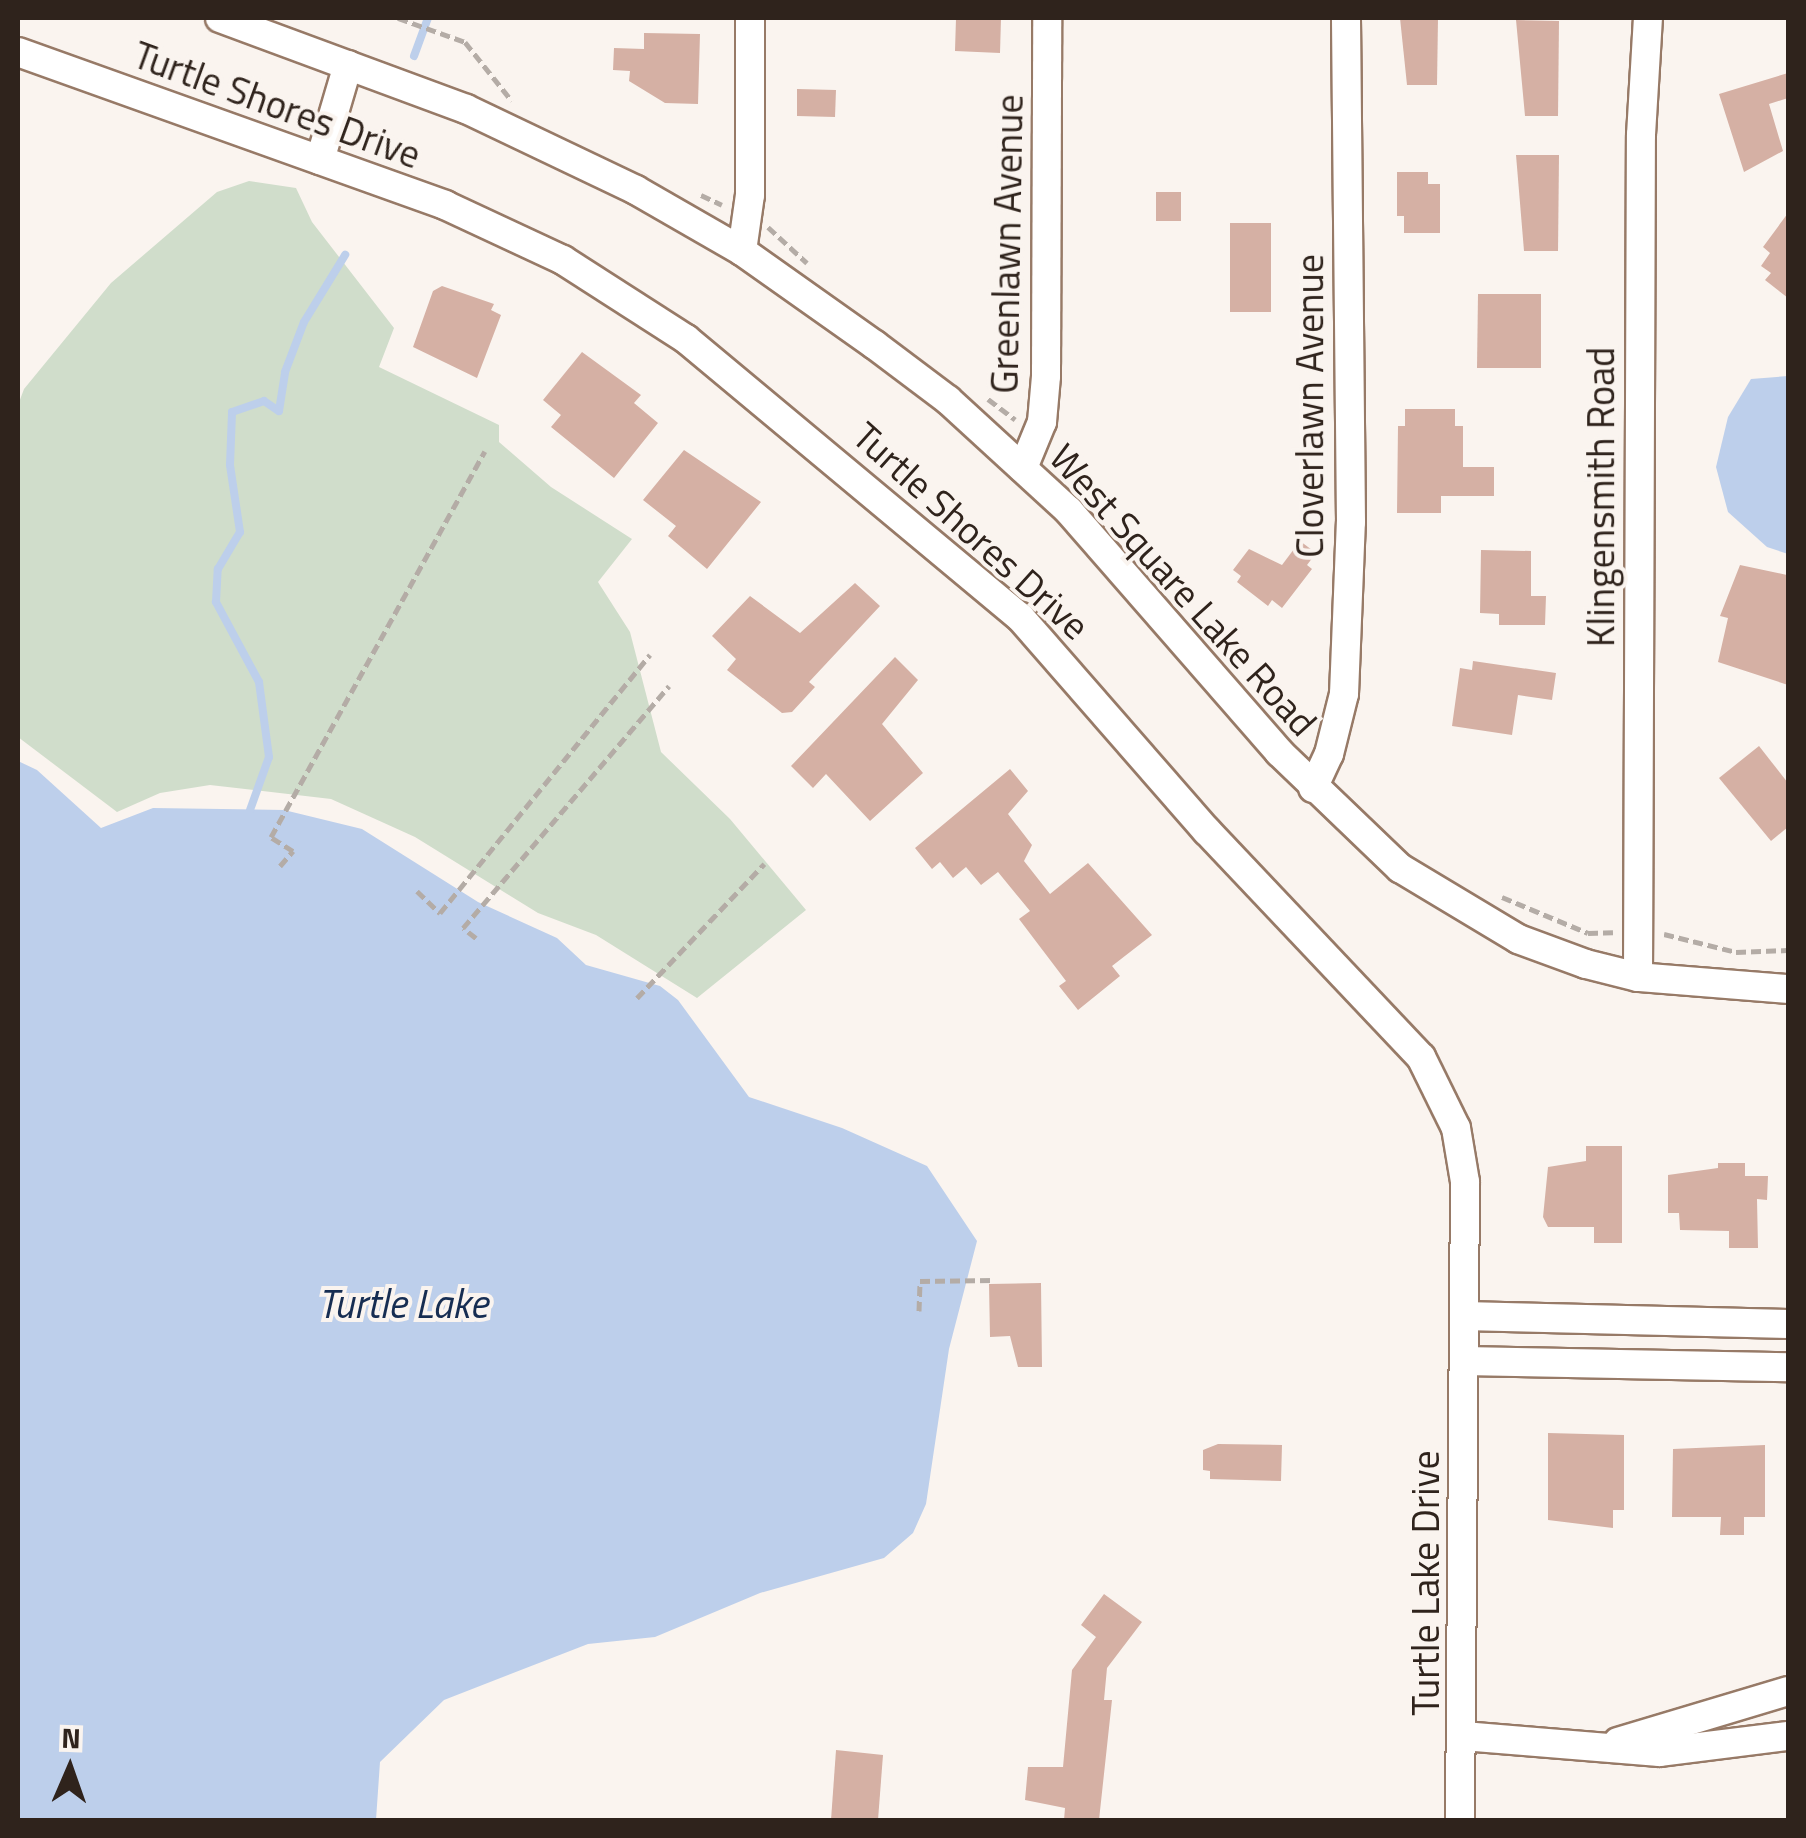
<!DOCTYPE html>
<html>
<head>
<meta charset="utf-8">
<style>
	body { margin:0 }
	#map { position:relative; width:1806px; height:1838px; overflow:hidden; background:#faf4ef; font-family:"Titillium Web",sans-serif }
	div>[style] { position:absolute }
	[style*='--x'] { left:calc(var(--x)*1px); top:calc(var(--y)*1px); width:calc(var(--w)*1px); rotate:calc(var(--a)*1deg) }
	.green>* { inset:0; background:#d0ddcb }
	.water>* { inset:0; background:#bdcfeb }
	.stream>* { height:8px; margin:-4px; padding:0 4px; transform-origin:4px; border-radius:4px; background:#bdcfeb }
	.building>* { inset:0; background:#d5b0a4 }
	.path>* { height:5px; margin-top:-2.5px; transform-origin:0; background:repeating-linear-gradient(90deg,#b4aca6 0 10px,transparent 0 15px) }
	.roads { filter:drop-shadow(2px 0 #977a67) drop-shadow(-2px 0 #977a67) drop-shadow(0 2px #977a67) drop-shadow(0 -2px #977a67) }
	.minor>* { height:28px; margin:-14px; padding:0 14px; transform-origin:14px; border-radius:14px; background:#fff }
	span { translate:-50% -50%; white-space:nowrap; text-align:center; line-height:1.15; -webkit-text-stroke:8px #faf4ef; paint-order:stroke }
	.street-label { font-size:38px; color:#2f231c }
	.water-label { font-size:40px; color:#162d52; font-style:italic }
	.frame { position:absolute; inset:0; border:20px solid #2f231c; pointer-events:none }
	.north { position:absolute; left:20px; top:1718px; width:100px; height:100px; -webkit-text-stroke:8px #faf4ef; paint-order:stroke; rotate:2deg; font-size:28px; font-weight:700; line-height:40px; text-align:center; color:#2f231c }
	.north::after { content:''; display:block; margin:auto; width:35px; height:45px; background:#2f231c; clip-path:polygon(50% 0,100% 100%,50% 72%,0 100%) }
</style>
</head>
<body>
<div id="map">
	<div class="green">
		<i style="clip-path:polygon(249px 181px,296px 188px,312px 222px,394px 328px,379px 367px,499px 425px,499px 442px,551px 487px,632px 539px,598px 582px,630px 632px,661px 752px,730px 819px,806px 910px,697px 998px,596px 935px,538px 913px,415px 837px,331px 799px,210px 785px,160px 793px,117px 812px,18px 737px,18px 405px,24px 389px,111px 283px,217px 192px)"></i>
	</div>
	<div class="water">
		<i style="clip-path:polygon(1788px 376px,1788px 554px,1767px 547px,1728px 512px,1716px 467px,1728px 417px,1751px 379px)"></i>
		<i style="clip-path:polygon(18px 761px,37px 770px,101px 828px,153px 808px,284px 810px,362px 829px,478px 902px,557px 938px,586px 965px,660px 986px,678px 1000px,749px 1097px,842px 1128px,927px 1166px,977px 1241px,949px 1349px,926px 1504px,913px 1533px,884px 1558px,760px 1593px,655px 1637px,588px 1644px,444px 1700px,380px 1762px,376px 1820px,18px 1820px)"></i>
	</div>
	<div class="stream">
		<i style="--x:414;--y:56;--w:40;--a:-69.8"></i>
		<i style="--x:250;--y:810;--w:56;--a:-70.3"></i>
		<i style="--x:269;--y:757;--w:76;--a:-97.6"></i>
		<i style="--x:259;--y:682;--w:91;--a:-118.3"></i>
		<i style="--x:216;--y:602;--w:33;--a:-87"></i>
		<i style="--x:218;--y:569;--w:43;--a:-59.3"></i>
		<i style="--x:240;--y:532;--w:68;--a:-98.5"></i>
		<i style="--x:230;--y:465;--w:53;--a:-87.8"></i>
		<i style="--x:232;--y:412;--w:34;--a:-19"></i>
		<i style="--x:264;--y:401;--w:18;--a:34"></i>
		<i style="--x:279;--y:411;--w:39;--a:-81"></i>
		<i style="--x:285;--y:372;--w:53;--a:-69.2"></i>
		<i style="--x:304;--y:322;--w:79;--a:-58.5"></i>
	</div>
	<div class="building">
		<i style="clip-path:polygon(956px 18px,1001px 18px,1000px 53px,955px 51px)"></i>
		<i style="clip-path:polygon(1400px 18px,1438px 18px,1437px 85px,1407px 85px)"></i>
		<i style="clip-path:polygon(1516px 20px,1559px 21px,1558px 116px,1525px 116px)"></i>
		<i style="clip-path:polygon(644px 33px,700px 34px,698px 104px,665px 103px,629px 81px,630px 71px,613px 70px,614px 48px,644px 49px)"></i>
		<i style="clip-path:polygon(1788px 73px,1788px 98px,1769px 104px,1783px 151px,1744px 172px,1719px 94px)"></i>
		<i style="clip-path:polygon(797px 89px,836px 90px,835px 117px,797px 116px)"></i>
		<i style="clip-path:polygon(1516px 155px,1559px 155px,1558px 251px,1524px 251px)"></i>
		<i style="clip-path:polygon(1397px 172px,1428px 172px,1428px 184px,1440px 184px,1440px 233px,1404px 233px,1404px 216px,1397px 216px)"></i>
		<i style="clip-path:polygon(1156px 192px,1181px 192px,1181px 221px,1156px 221px)"></i>
		<i style="clip-path:polygon(1788px 213px,1788px 298px,1765px 280px,1771px 273px,1761px 266px,1770px 253px,1763px 247px)"></i>
		<i style="clip-path:polygon(1230px 223px,1271px 223px,1271px 312px,1230px 312px)"></i>
		<i style="clip-path:polygon(442px 286px,494px 304px,491px 310px,501px 315px,477px 378px,413px 347px,433px 291px)"></i>
		<i style="clip-path:polygon(1478px 294px,1541px 294px,1541px 368px,1477px 368px)"></i>
		<i style="clip-path:polygon(582px 352px,641px 395px,634px 403px,658px 423px,614px 478px,551px 427px,561px 415px,543px 400px)"></i>
		<i style="clip-path:polygon(1405px 409px,1455px 409px,1455px 426px,1463px 426px,1463px 467px,1494px 467px,1494px 496px,1441px 496px,1441px 513px,1397px 513px,1398px 426px,1405px 426px)"></i>
		<i style="clip-path:polygon(684px 450px,761px 502px,707px 569px,668px 536px,676px 526px,643px 500px)"></i>
		<i style="clip-path:polygon(1300px 541px,1316px 553px,1307px 565px,1312px 569px,1282px 608px,1272px 600px,1268px 606px,1237px 582px,1241px 576px,1233px 570px,1249px 549px,1282px 565px)"></i>
		<i style="clip-path:polygon(1481px 550px,1531px 551px,1531px 596px,1546px 596px,1545px 625px,1499px 625px,1499px 614px,1480px 613px)"></i>
		<i style="clip-path:polygon(1740px 565px,1787px 575px,1788px 685px,1718px 662px,1728px 618px,1720px 616px)"></i>
		<i style="clip-path:polygon(855px 583px,880px 606px,809px 682px,815px 687px,792px 712px,782px 713px,727px 670px,736px 659px,712px 636px,750px 596px,800px 633px)"></i>
		<i style="clip-path:polygon(895px 657px,918px 680px,882px 724px,923px 773px,870px 821px,826px 774px,813px 788px,791px 766px)"></i>
		<i style="clip-path:polygon(1473px 661px,1556px 673px,1552px 700px,1518px 695px,1512px 735px,1452px 726px,1460px 668px,1472px 670px)"></i>
		<i style="clip-path:polygon(1759px 746px,1788px 783px,1788px 827px,1771px 841px,1719px 778px)"></i>
		<i style="clip-path:polygon(1010px 769px,1028px 791px,1008px 814px,1032px 845px,1024px 861px,1050px 894px,1088px 863px,1152px 935px,1112px 966px,1120px 976px,1078px 1010px,1059px 986px,1066px 981px,1019px 919px,1030px 911px,998px 872px,981px 885px,966px 867px,953px 878px,940px 862px,932px 869px,915px 848px)"></i>
		<i style="clip-path:polygon(1586px 1146px,1622px 1146px,1622px 1243px,1594px 1243px,1594px 1227px,1548px 1227px,1543px 1217px,1548px 1167px,1586px 1161px)"></i>
		<i style="clip-path:polygon(1718px 1163px,1745px 1163px,1745px 1176px,1768px 1176px,1767px 1200px,1757px 1199px,1758px 1248px,1729px 1248px,1729px 1231px,1680px 1230px,1679px 1213px,1668px 1213px,1668px 1175px,1718px 1168px)"></i>
		<i style="clip-path:polygon(1041px 1283px,1042px 1367px,1018px 1367px,1010px 1336px,990px 1337px,989px 1284px)"></i>
		<i style="clip-path:polygon(1548px 1433px,1624px 1435px,1624px 1510px,1613px 1510px,1613px 1528px,1548px 1520px)"></i>
		<i style="clip-path:polygon(1218px 1444px,1282px 1445px,1281px 1481px,1210px 1479px,1210px 1471px,1203px 1470px,1203px 1450px)"></i>
		<i style="clip-path:polygon(1765px 1445px,1765px 1517px,1744px 1517px,1744px 1535px,1720px 1535px,1721px 1517px,1672px 1517px,1673px 1449px)"></i>
		<i style="clip-path:polygon(1104px 1594px,1142px 1622px,1107px 1668px,1104px 1700px,1112px 1700px,1099px 1820px,1064px 1820px,1065px 1808px,1025px 1800px,1028px 1767px,1063px 1767px,1072px 1670px,1096px 1637px,1081px 1625px)"></i>
		<i style="clip-path:polygon(836px 1750px,883px 1755px,878px 1820px,831px 1820px)"></i>
	</div>
	<div class="path">
		<i style="--x:398;--y:18;--w:71;--a:19.7"></i>
		<i style="--x:465;--y:42;--w:75;--a:51.5"></i>
		<i style="--x:701;--y:195;--w:23;--a:25"></i>
		<i style="--x:768;--y:227;--w:53;--a:42.7"></i>
		<i style="--x:988;--y:399;--w:34;--a:37"></i>
		<i style="--x:280;--y:866;--w:20;--a:-49"></i>
		<i style="--x:293;--y:851;--w:26;--a:-148"></i>
		<i style="--x:271;--y:837;--w:441;--a:-61"></i>
		<i style="--x:417;--y:891;--w:32;--a:44"></i>
		<i style="--x:440;--y:913;--w:333;--a:-50.9"></i>
		<i style="--x:1502;--y:897;--w:93;--a:22.7"></i>
		<i style="--x:1588;--y:933;--w:25;--a:-2"></i>
		<i style="--x:1664;--y:934;--w:74;--a:14"></i>
		<i style="--x:1736;--y:952;--w:52;--a:-2.2"></i>
		<i style="--x:476;--y:938;--w:16;--a:-142"></i>
		<i style="--x:463;--y:928;--w:318;--a:-49.6"></i>
		<i style="--x:637;--y:998;--w:185;--a:-46.5"></i>
		<i style="--x:919;--y:1311;--w:30;--a:-88"></i>
		<i style="--x:920;--y:1281;--w:74;--a:-0.8"></i>
	</div>
	<div class="roads">
		<div class="minor">
			<i style="--x:220;--y:18;--w:262;--a:20.3"></i>
			<i style="--x:466;--y:109;--w:188;--a:25.5"></i>
			<i style="--x:636;--y:190;--w:122;--a:29.9"></i>
			<i style="--x:742;--y:251;--w:163;--a:35.3"></i>
			<i style="--x:875;--y:345;--w:91;--a:37"></i>
			<i style="--x:948;--y:400;--w:164;--a:42.5"></i>
			<i style="--x:1069;--y:511;--w:320;--a:48.9"></i>
			<i style="--x:1279;--y:752;--w:168;--a:43.8"></i>
			<i style="--x:1400;--y:868;--w:138;--a:31"></i>
			<i style="--x:1518;--y:939;--w:72;--a:20.2"></i>
			<i style="--x:1586;--y:964;--w:54;--a:14"></i>
			<i style="--x:1638;--y:977;--w:150;--a:4.6"></i>
			<i style="--x:18;--y:52;--w:454;--a:19.7"></i>
			<i style="--x:445;--y:205;--w:130;--a:25"></i>
			<i style="--x:563;--y:260;--w:146;--a:32.7"></i>
			<i style="--x:686;--y:339;--w:435;--a:39.8"></i>
			<i style="--x:1020;--y:617;--w:284;--a:48.9"></i>
			<i style="--x:1207;--y:831;--w:311;--a:46.6"></i>
			<i style="--x:1421;--y:1057;--w:79;--a:63.8"></i>
			<i style="--x:1456;--y:1128;--w:55;--a:80.5"></i>
			<i style="--x:1465;--y:1182;--w:638;--a:90.45"></i>
			<i style="--x:320;--y:160;--w:99;--a:-73.6"></i>
			<i style="--x:742;--y:251;--w:57;--a:-81.9"></i>
			<i style="--x:750;--y:195;--w:177;--a:-90"></i>
			<i style="--x:1023;--y:468;--w:50;--a:-67.6"></i>
			<i style="--x:1042;--y:422;--w:46;--a:-85"></i>
			<i style="--x:1046;--y:376;--w:358;--a:-89.8"></i>
			<i style="--x:1313;--y:788;--w:38;--a:-65"></i>
			<i style="--x:1329;--y:754;--w:62;--a:-76"></i>
			<i style="--x:1344;--y:694;--w:172;--a:-87.7"></i>
			<i style="--x:1351;--y:522;--w:504;--a:-90.57"></i>
			<i style="--x:1638;--y:977;--w:842;--a:-89.8"></i>
			<i style="--x:1641;--y:135;--w:117;--a:-86.6"></i>
			<i style="--x:1464;--y:1316;--w:324;--a:1.4"></i>
			<i style="--x:1464;--y:1361;--w:324;--a:1.1"></i>
			<i style="--x:1463;--y:1736;--w:197;--a:4.7"></i>
			<i style="--x:1659;--y:1752;--w:130;--a:-7.1"></i>
			<i style="--x:1618;--y:1742;--w:177;--a:-16.7"></i>
		</div>
	</div>
	<div class="street-label">
		<span style="left:277px;top:105px;rotate:20deg">Turtle Shores Drive</span>
		<span style="left:1007px;top:244px;rotate:-89deg">Greenlawn Avenue</span>
		<span style="left:1310px;top:406px;rotate:-90deg">Cloverlawn Avenue</span>
		<span style="left:1601px;top:497px;rotate:-90deg">Klingensmith Road</span>
		<span style="left:971px;top:531px;rotate:42deg">Turtle Shores Drive</span>
		<span style="left:1183px;top:590px;rotate:48deg">West Square Lake Road</span>
		<span style="left:1426px;top:1583px;rotate:-90deg">Turtle Lake Drive</span>
	</div>
	<div class="water-label">
		<span style="left:403px;top:1304px">Turtle Lake</span>
	</div>
	<div class="frame"></div>
	<div class="north">N</div>
</div>
</body>
</html>
